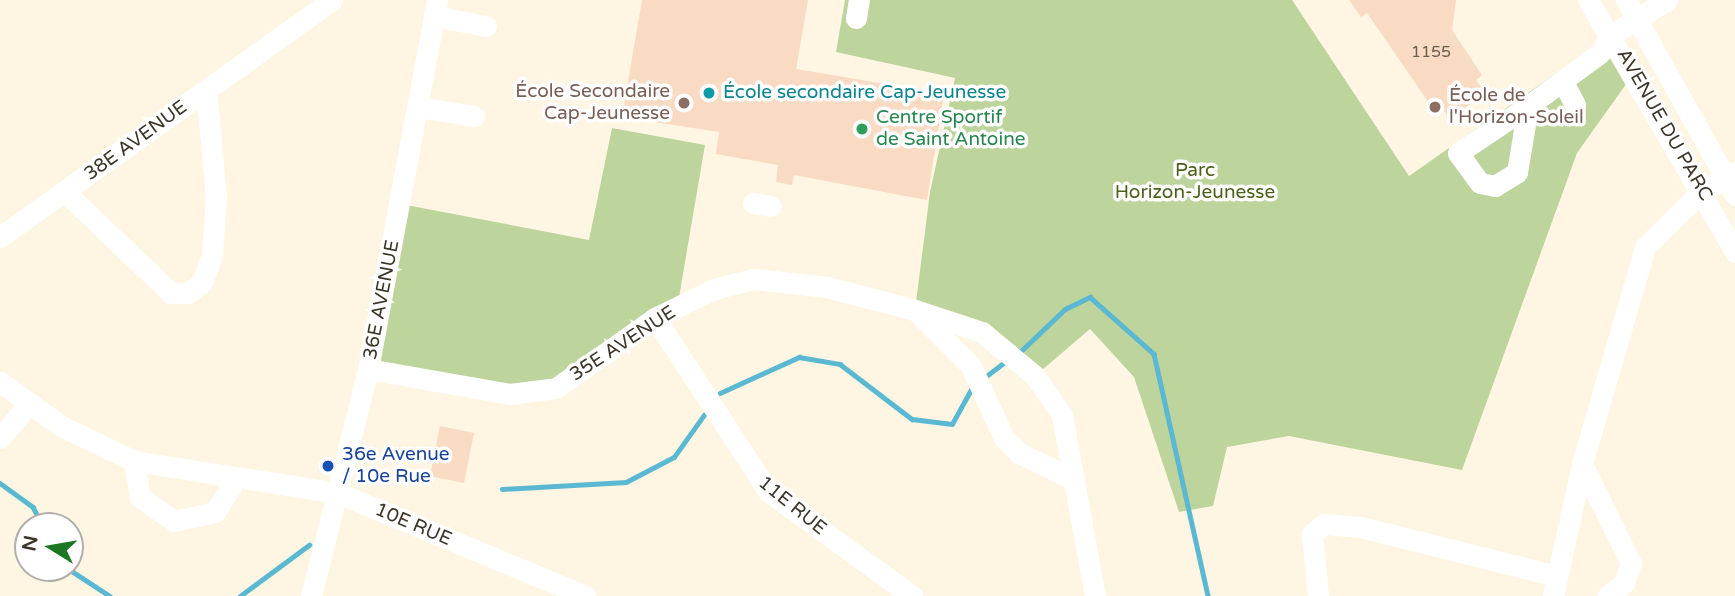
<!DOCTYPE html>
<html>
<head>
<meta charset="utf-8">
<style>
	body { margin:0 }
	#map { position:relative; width:1735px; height:596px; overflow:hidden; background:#fef6e2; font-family:"Varela Round",sans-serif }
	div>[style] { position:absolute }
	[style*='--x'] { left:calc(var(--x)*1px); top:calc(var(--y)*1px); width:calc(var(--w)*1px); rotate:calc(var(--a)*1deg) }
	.green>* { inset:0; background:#bdd49c }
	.stream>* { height:4.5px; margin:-2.25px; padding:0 2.25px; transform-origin:2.25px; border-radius:2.25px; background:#5bb8d2 }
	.building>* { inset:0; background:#f9dac3 }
	.minor>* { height:21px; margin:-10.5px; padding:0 10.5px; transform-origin:10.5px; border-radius:10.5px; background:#fff }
	.dots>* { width:19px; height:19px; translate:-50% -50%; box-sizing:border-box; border:4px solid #fff; border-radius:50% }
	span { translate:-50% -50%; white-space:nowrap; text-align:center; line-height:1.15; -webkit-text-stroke:7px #fff; paint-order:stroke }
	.number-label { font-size:16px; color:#6a5e4f }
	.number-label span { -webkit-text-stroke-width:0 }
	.education-label { font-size:19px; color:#785e54 }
	.right { translate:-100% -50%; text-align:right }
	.left { translate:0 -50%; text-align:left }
	.culture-label { font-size:19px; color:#0d838f }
	.leisure-label { font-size:19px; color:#27864d }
	.street-label { font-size:19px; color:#3b3528 }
	.park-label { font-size:19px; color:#4a611a }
	.transit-label { font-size:19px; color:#164399 }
	.north { position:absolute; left:14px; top:512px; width:70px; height:70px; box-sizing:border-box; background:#fff; border:2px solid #b1aea9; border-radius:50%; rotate:281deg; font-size:19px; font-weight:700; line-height:28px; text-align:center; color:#3b3528 }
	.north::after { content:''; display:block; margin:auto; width:24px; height:32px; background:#1c7725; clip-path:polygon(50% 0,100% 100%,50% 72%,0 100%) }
</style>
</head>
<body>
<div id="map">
	<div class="green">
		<i style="clip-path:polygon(845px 0,1292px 0,1409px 176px,1611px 35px,1634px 73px,1577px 153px,1462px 470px,1289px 436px,1227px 447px,1213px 506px,1179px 512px,1134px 377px,1090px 329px,1035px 376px,982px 332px,915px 310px,930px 192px,955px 78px,836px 52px)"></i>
		<i style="clip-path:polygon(612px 128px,705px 145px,677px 309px,556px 388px,510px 394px,368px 369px,401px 204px,589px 240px)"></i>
	</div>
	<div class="stream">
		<i style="--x:1020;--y:352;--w:62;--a:-43.7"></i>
		<i style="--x:1065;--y:309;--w:28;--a:-26"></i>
		<i style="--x:1090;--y:297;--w:86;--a:41.7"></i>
		<i style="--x:1154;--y:354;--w:248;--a:77.4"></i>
		<i style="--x:985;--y:377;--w:25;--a:-37"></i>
		<i style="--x:720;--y:393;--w:87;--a:-24.5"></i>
		<i style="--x:799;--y:357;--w:42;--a:9.7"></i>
		<i style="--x:840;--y:364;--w:91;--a:37.4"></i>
		<i style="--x:912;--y:419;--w:40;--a:7.1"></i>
		<i style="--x:952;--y:424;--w:43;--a:-61.1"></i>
		<i style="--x:0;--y:483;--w:41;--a:36"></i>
		<i style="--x:33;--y:507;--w:21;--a:62"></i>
		<i style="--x:502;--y:489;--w:124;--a:-3.2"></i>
		<i style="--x:626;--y:482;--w:54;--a:-27.5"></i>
		<i style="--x:674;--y:457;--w:52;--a:-54.5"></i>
		<i style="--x:67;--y:568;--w:51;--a:33.1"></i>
		<i style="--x:240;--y:596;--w:86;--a:-36.5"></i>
	</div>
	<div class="building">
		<i style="clip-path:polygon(642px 0,808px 0,796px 69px,944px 94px,927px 200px,794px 175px,792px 185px,776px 182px,778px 165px,716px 154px,719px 132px,622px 117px)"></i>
		<i style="clip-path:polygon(1349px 0,1456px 0,1452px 30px,1482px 75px,1476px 80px,1486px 94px,1449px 118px,1441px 106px,1434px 110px,1367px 13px,1361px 17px)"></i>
		<i style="clip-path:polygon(440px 426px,474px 433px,464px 483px,430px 476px)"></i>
	</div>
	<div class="minor">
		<i style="--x:1588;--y:0;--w:292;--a:59.7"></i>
		<i style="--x:1626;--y:0;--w:223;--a:60.8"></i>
		<i style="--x:434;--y:16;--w:53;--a:10.9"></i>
		<i style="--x:856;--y:18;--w:18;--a:-81"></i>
		<i style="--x:1563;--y:82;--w:26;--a:62"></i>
		<i style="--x:1528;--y:106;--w:84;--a:146.1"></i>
		<i style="--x:1458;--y:153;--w:37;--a:54"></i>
		<i style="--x:1480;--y:183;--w:15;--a:11"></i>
		<i style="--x:1495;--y:186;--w:26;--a:-32"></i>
		<i style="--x:1517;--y:172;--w:67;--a:-80.5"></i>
		<i style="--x:1528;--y:106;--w:89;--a:-36.4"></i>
		<i style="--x:1600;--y:53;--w:21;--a:-59"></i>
		<i style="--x:1611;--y:35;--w:66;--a:-32"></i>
		<i style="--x:418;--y:107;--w:57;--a:9.1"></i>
		<i style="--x:66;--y:193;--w:145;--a:43.6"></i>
		<i style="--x:171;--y:293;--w:17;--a:0"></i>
		<i style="--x:188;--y:293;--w:17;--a:-36"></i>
		<i style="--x:202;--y:283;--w:30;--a:-70"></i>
		<i style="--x:212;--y:255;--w:58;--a:-86.1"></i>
		<i style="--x:216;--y:197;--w:107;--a:-95.3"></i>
		<i style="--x:753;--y:203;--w:18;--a:9"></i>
		<i style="--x:0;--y:237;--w:408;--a:-35.5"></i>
		<i style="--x:919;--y:314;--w:74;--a:45"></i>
		<i style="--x:971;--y:366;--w:79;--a:65.4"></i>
		<i style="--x:1004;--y:438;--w:21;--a:45"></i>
		<i style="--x:1019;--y:453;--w:58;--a:25.7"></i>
		<i style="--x:655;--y:318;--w:208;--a:56.8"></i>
		<i style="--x:769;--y:492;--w:177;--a:36"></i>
		<i style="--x:368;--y:369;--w:144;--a:10"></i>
		<i style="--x:510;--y:394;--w:46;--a:-7.4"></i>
		<i style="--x:556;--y:388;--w:121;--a:-35.3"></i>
		<i style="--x:655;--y:318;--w:66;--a:-26.2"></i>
		<i style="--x:714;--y:289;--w:40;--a:-14.4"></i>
		<i style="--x:753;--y:279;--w:74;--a:6.2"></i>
		<i style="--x:827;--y:287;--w:91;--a:14.6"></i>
		<i style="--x:915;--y:310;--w:71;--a:18.2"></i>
		<i style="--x:982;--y:332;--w:69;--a:39.7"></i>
		<i style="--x:1035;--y:376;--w:47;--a:55.3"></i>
		<i style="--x:1062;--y:415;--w:184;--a:79.7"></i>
		<i style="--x:0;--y:382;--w:75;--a:35.8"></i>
		<i style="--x:61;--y:426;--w:81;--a:25.6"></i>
		<i style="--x:134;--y:461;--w:206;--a:8.9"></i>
		<i style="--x:338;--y:493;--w:268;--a:22.6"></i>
		<i style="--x:0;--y:438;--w:43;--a:-49.7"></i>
		<i style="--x:134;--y:461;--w:36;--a:81"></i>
		<i style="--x:140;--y:497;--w:42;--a:35.2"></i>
		<i style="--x:174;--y:521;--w:42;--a:-12.4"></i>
		<i style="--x:215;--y:512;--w:36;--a:-58"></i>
		<i style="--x:1582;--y:464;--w:110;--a:63.7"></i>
		<i style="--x:1631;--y:563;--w:21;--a:109"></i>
		<i style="--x:1624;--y:583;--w:21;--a:141"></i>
		<i style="--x:311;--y:596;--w:234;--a:-75.9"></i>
		<i style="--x:368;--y:369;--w:375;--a:-79.4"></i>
		<i style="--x:1318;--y:596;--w:62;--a:-95.5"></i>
		<i style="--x:1312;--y:534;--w:16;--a:-40"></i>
		<i style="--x:1324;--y:524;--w:36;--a:5"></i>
		<i style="--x:1360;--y:527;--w:203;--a:14"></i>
		<i style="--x:1553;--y:596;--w:135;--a:-77.6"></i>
		<i style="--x:1582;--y:464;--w:226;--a:-73.8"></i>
		<i style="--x:1645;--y:247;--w:80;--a:-44.5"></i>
		<i style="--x:1702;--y:191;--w:38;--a:-30"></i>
	</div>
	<div class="dots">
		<i style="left:709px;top:93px;background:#0f9aa8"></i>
		<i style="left:684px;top:103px;background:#8d6e63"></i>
		<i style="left:1435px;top:107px;background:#8d6e63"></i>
		<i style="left:862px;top:129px;background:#2e9e5b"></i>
		<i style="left:328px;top:466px;background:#1a4fb4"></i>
	</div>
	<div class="number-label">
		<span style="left:1431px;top:52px">1155</span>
	</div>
	<div class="education-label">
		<span class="right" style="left:670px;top:103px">École Secondaire<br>Cap-Jeunesse</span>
		<span class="left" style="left:1449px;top:107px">École de<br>l'Horizon-Soleil</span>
	</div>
	<div class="culture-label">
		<span class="left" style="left:723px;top:93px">École secondaire Cap-Jeunesse</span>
	</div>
	<div class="leisure-label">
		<span class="left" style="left:876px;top:129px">Centre Sportif<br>de Saint Antoine</span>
	</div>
	<div class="street-label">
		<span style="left:1664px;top:125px;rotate:60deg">AVENUE DU PARC</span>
		<span style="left:136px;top:141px;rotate:-36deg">38E AVENUE</span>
		<span style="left:382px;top:300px;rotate:-79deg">36E AVENUE</span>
		<span style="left:623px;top:344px;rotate:-33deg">35E AVENUE</span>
		<span style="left:792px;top:506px;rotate:39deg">11E RUE</span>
		<span style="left:413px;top:525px;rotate:23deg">10E RUE</span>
	</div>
	<div class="park-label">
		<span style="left:1195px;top:182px">Parc<br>Horizon-Jeunesse</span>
	</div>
	<div class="transit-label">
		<span class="left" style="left:342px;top:466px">36e Avenue<br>/ 10e Rue</span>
	</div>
	<div class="north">N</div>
</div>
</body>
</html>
